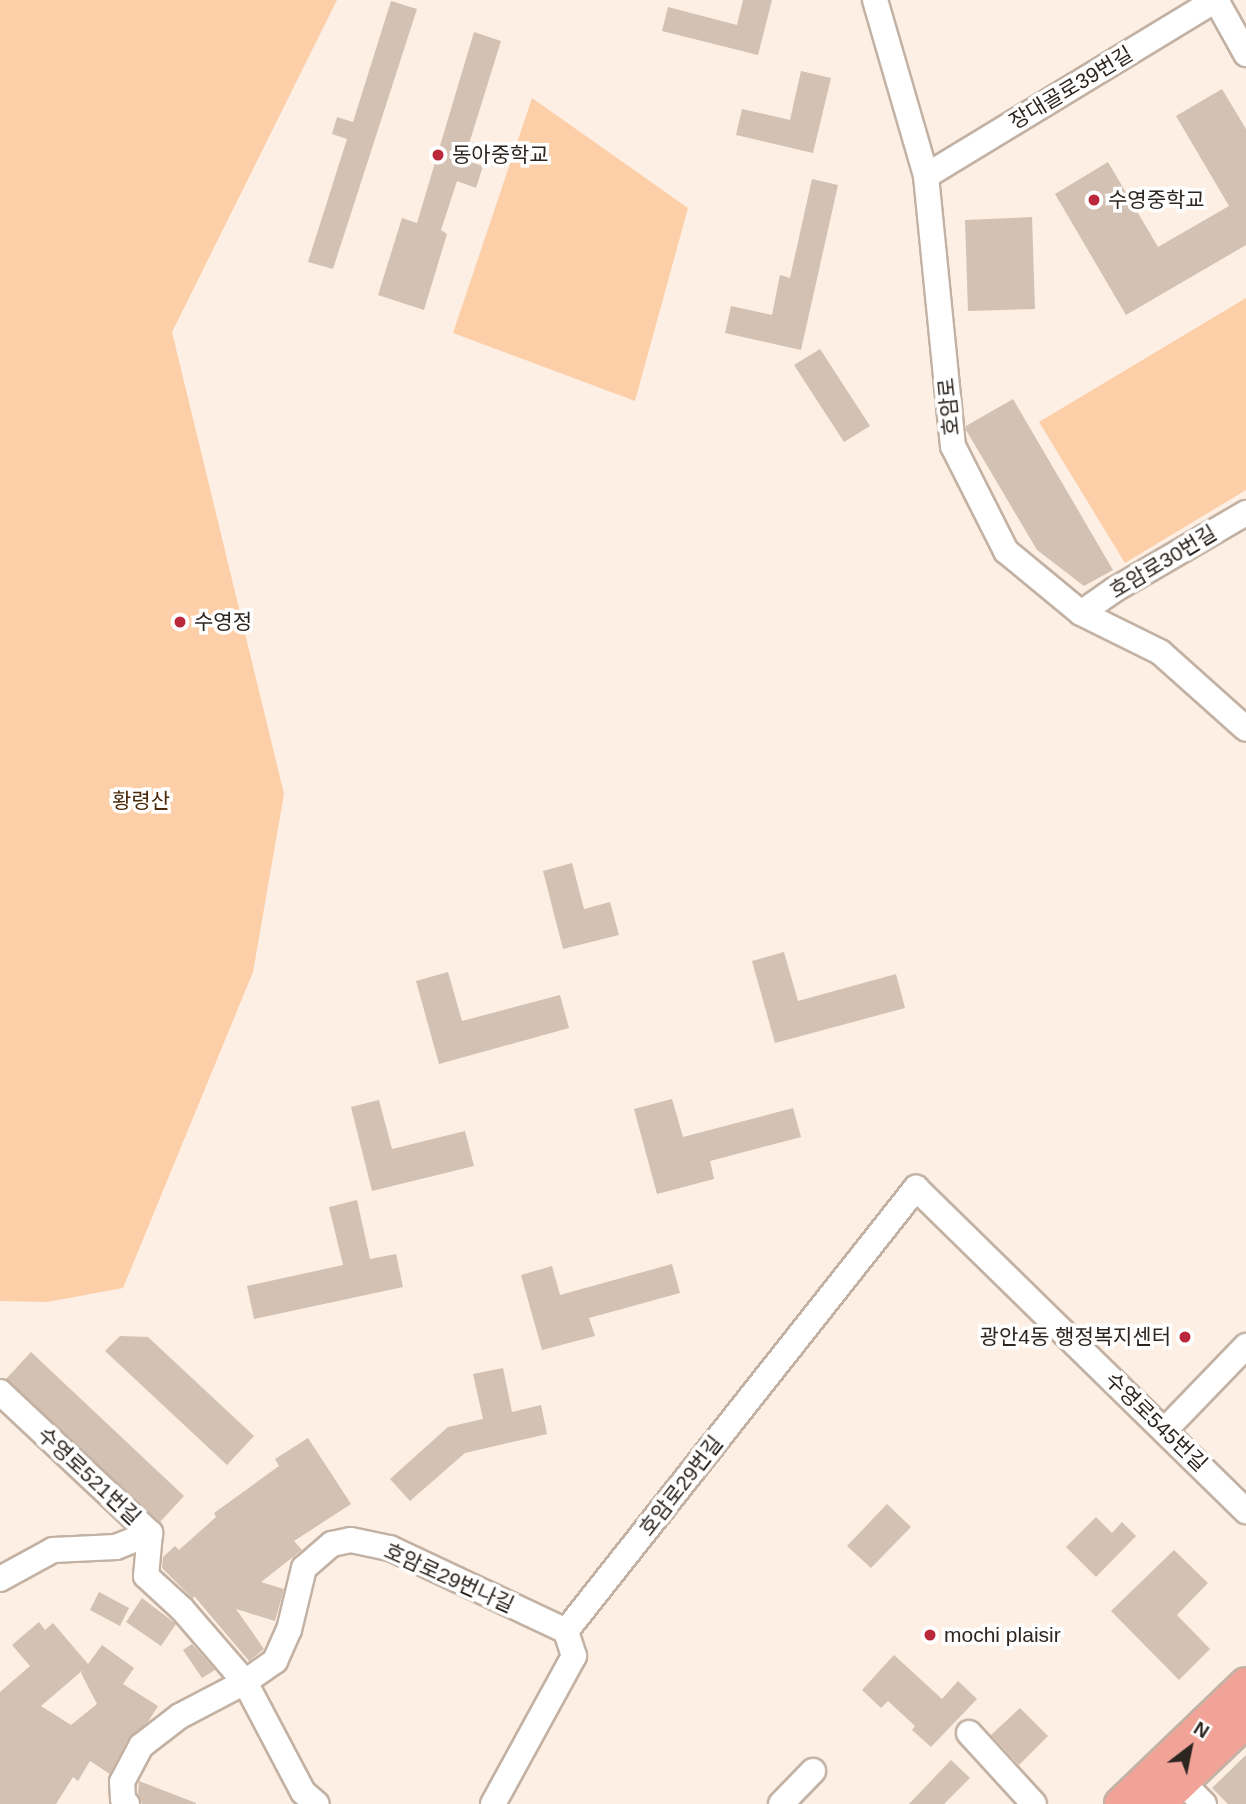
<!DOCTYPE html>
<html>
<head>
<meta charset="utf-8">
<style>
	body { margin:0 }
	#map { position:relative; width:1246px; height:1804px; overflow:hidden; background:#fdefe3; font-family:Helvetica,"Noto Sans KR",sans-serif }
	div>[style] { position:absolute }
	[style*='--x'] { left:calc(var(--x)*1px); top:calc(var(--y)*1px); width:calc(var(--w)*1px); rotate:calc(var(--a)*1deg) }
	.green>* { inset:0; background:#fdcfa8 }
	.building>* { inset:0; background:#d3c1b3 }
	.roads { filter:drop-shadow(2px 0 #c3b2a4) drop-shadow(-2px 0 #c3b2a4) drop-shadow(0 2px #c3b2a4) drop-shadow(0 -2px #c3b2a4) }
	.minor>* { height:24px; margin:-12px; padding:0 12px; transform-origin:12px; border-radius:12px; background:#fff }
	.major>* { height:32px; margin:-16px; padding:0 16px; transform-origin:16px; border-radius:16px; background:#f2a398 }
	.dots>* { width:19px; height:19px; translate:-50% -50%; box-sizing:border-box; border:4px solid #fff; border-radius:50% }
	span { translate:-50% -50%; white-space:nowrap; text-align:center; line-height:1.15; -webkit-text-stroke:7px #fff; paint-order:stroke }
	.street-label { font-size:21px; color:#2c2520 }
	.poi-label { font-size:21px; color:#2c2520 }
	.left { translate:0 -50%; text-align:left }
	.right { translate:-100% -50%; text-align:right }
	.park-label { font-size:21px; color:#492907 }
	.north { position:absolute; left:1155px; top:1713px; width:70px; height:70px; -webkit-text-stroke:5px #fff; paint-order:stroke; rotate:32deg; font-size:19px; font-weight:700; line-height:28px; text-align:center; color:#2c2520 }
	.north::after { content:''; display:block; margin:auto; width:24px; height:32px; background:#2c2520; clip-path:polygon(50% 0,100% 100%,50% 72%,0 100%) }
</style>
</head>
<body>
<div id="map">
	<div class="green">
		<i style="clip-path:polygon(0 0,337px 0,172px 332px,284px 794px,253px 972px,123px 1288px,47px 1302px,0 1301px)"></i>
		<i style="clip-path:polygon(532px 98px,688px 208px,635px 401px,453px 333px)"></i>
		<i style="clip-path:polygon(1246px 298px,1246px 490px,1125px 563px,1039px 422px)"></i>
	</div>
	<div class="building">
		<i style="clip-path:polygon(743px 0,772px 0,758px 55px,662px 31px,668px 7px,737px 25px)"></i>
		<i style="clip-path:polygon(391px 1px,417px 9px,333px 269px,308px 262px,347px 139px,332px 134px,337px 117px,353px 122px)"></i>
		<i style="clip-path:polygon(474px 32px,501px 41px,464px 160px,483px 166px,476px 188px,457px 181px,441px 230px,447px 234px,424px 310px,378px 295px,402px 218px,417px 223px)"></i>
		<i style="clip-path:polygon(801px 71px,831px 78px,813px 153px,736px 135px,742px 109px,790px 120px)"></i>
		<i style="clip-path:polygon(1222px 89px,1246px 129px,1246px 245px,1126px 315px,1055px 194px,1108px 162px,1158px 247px,1229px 206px,1176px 116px)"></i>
		<i style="clip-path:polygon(812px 179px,838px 185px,801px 350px,725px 333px,731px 306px,772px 315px,780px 275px,790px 278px)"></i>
		<i style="clip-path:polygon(1032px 217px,1035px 309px,968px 311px,965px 220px)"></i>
		<i style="clip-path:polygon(820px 349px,870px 426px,844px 442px,794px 365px)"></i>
		<i style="clip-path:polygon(1013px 399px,1113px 570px,1084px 586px,1037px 550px,966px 430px,966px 426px)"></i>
		<i style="clip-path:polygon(572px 863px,584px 909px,610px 902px,619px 935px,563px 949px,543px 871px)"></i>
		<i style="clip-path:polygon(784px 952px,798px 1001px,896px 974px,905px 1008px,775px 1043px,752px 961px)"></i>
		<i style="clip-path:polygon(448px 972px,462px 1021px,560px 995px,569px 1028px,439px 1064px,416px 981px)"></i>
		<i style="clip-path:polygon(672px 1099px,683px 1137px,793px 1108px,801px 1137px,710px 1161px,714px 1179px,657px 1194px,634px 1109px)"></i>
		<i style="clip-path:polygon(379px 1100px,392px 1149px,465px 1131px,474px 1166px,372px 1191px,351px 1107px)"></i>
		<i style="clip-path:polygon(357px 1200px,370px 1259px,396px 1254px,403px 1287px,254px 1319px,247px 1286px,343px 1265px,329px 1207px)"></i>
		<i style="clip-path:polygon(672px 1264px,680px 1293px,589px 1318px,595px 1336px,542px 1350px,521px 1275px,552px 1266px,560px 1295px)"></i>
		<i style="clip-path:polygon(120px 1336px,148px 1337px,254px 1436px,227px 1465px,105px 1351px)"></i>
		<i style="clip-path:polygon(31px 1352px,184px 1496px,160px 1522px,6px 1379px)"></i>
		<i style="clip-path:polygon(503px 1368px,512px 1412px,541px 1405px,547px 1434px,465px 1453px,410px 1501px,390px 1479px,448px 1427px,483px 1419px,473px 1374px)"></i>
		<i style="clip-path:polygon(308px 1438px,351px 1504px,294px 1541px,302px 1550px,261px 1582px,284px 1589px,275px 1621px,236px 1609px,264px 1649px,249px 1661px,194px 1596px,193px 1599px,162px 1568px,163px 1557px,175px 1546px,179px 1550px,216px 1517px,214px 1513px,279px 1466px,275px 1459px)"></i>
		<i style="clip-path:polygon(887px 1504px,911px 1527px,871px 1568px,847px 1546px)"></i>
		<i style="clip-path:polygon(1096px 1517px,1112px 1533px,1122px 1522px,1136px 1536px,1096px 1577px,1066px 1547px)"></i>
		<i style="clip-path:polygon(1174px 1550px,1208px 1583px,1177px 1615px,1210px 1649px,1179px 1680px,1111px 1611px)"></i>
		<i style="clip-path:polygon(99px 1592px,129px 1608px,120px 1626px,90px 1610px)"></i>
		<i style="clip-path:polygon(142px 1598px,176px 1624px,161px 1646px,126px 1622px)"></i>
		<i style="clip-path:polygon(evenodd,39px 1622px,45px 1630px,53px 1623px,88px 1664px,102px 1645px,134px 1668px,123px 1684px,158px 1706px,148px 1722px,128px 1739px,110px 1774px,90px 1761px,78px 1781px,73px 1777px,56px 1804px,0 1804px,0 1692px,30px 1666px,12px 1645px,39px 1622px,83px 1670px,81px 1673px,97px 1704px,71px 1725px,41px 1706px,83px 1670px)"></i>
		<i style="clip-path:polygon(192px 1644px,215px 1670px,202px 1678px,183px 1650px)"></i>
		<i style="clip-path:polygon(894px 1655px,942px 1699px,958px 1681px,977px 1699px,931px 1747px,912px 1730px,915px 1726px,888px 1701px,881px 1708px,862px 1690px)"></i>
		<i style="clip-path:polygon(1020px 1708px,1048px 1736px,1019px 1765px,991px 1735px)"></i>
		<i style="clip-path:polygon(1246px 1755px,1246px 1804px,1228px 1804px,1212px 1788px)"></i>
		<i style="clip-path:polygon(951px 1760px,970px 1778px,944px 1804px,909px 1804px)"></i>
		<i style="clip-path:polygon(139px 1781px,196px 1803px,196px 1804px,142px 1804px,138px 1793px)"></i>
	</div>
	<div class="roads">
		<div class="minor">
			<i style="--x:875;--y:0;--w:183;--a:73.8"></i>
			<i style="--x:926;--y:176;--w:271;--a:84.3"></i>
			<i style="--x:953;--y:446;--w:118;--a:63.2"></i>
			<i style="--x:1006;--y:551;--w:97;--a:39.6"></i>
			<i style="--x:1081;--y:613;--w:88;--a:26.3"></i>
			<i style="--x:1160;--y:652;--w:115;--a:41.8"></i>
			<i style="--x:1216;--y:0;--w:62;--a:60.9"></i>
			<i style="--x:926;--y:176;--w:338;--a:-31.3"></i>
			<i style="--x:1081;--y:613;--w:40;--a:-34.9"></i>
			<i style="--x:1114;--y:590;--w:153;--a:-30.3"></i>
			<i style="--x:0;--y:1392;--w:206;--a:43.2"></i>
			<i style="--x:150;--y:1533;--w:43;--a:95.3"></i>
			<i style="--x:146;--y:1576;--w:49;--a:42.5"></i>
			<i style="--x:182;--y:1609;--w:96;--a:49.2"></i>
			<i style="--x:245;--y:1682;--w:124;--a:62.2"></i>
			<i style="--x:303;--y:1792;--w:18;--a:41"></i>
			<i style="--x:1165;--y:1430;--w:117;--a:-46"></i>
			<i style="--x:0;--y:1579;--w:60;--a:-28.7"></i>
			<i style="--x:53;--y:1550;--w:63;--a:-2.7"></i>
			<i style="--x:116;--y:1547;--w:37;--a:-22"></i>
			<i style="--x:566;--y:1631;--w:565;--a:-51.69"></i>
			<i style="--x:916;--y:1188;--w:462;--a:44.4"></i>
			<i style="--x:969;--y:1733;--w:96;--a:47.5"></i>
			<i style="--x:1182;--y:1782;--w:31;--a:45"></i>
			<i style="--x:127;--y:1804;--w:6;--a:-129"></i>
			<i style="--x:123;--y:1799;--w:17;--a:-93"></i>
			<i style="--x:122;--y:1782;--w:41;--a:-62.2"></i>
			<i style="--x:141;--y:1746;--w:49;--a:-37.6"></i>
			<i style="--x:180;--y:1716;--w:73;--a:-27.6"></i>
			<i style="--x:245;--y:1682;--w:37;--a:-35"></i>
			<i style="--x:275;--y:1661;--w:34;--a:-66"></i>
			<i style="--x:289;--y:1630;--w:64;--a:-76.4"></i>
			<i style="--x:304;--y:1568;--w:37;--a:-41"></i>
			<i style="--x:332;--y:1544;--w:19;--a:-12"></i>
			<i style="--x:351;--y:1540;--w:40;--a:12"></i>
			<i style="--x:390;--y:1548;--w:195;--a:25.2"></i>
			<i style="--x:493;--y:1804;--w:169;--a:-61.3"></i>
			<i style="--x:574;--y:1656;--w:26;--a:-108"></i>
			<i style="--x:781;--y:1804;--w:46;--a:-45.9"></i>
		</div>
		<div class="major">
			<i style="--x:1121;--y:1804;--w:173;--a:-43.8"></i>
			<i style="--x:1159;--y:1804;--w:120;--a:-43.7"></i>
		</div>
	</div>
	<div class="dots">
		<i style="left:438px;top:155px;background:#b9283b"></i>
		<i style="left:1094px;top:200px;background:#b9283b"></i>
		<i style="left:180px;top:622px;background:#b9283b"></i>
		<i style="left:1185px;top:1337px;background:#b9283b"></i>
		<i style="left:930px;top:1635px;background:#b9283b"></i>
	</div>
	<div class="street-label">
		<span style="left:1071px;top:88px;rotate:-31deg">장대골로39번길</span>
		<span style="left:949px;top:407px;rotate:-96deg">호암로</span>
		<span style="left:1163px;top:562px;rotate:-31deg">호암로30번길</span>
		<span style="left:1156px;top:1422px;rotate:44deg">수영로545번길</span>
		<span style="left:89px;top:1476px;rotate:43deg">수영로521번길</span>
		<span style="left:681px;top:1486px;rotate:-52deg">호암로29번길</span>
		<span style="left:449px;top:1578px;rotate:24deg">호암로29번나길</span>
	</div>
	<div class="poi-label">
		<span class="left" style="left:452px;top:155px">동아중학교</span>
		<span class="left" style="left:1108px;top:200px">수영중학교</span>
		<span class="left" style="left:194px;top:622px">수영정</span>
		<span class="right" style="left:1171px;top:1337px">광안4동 행정복지센터</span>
		<span class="left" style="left:944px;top:1635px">mochi plaisir</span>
	</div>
	<div class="park-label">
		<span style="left:141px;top:801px">황령산</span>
	</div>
	<div class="north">N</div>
</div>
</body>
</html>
